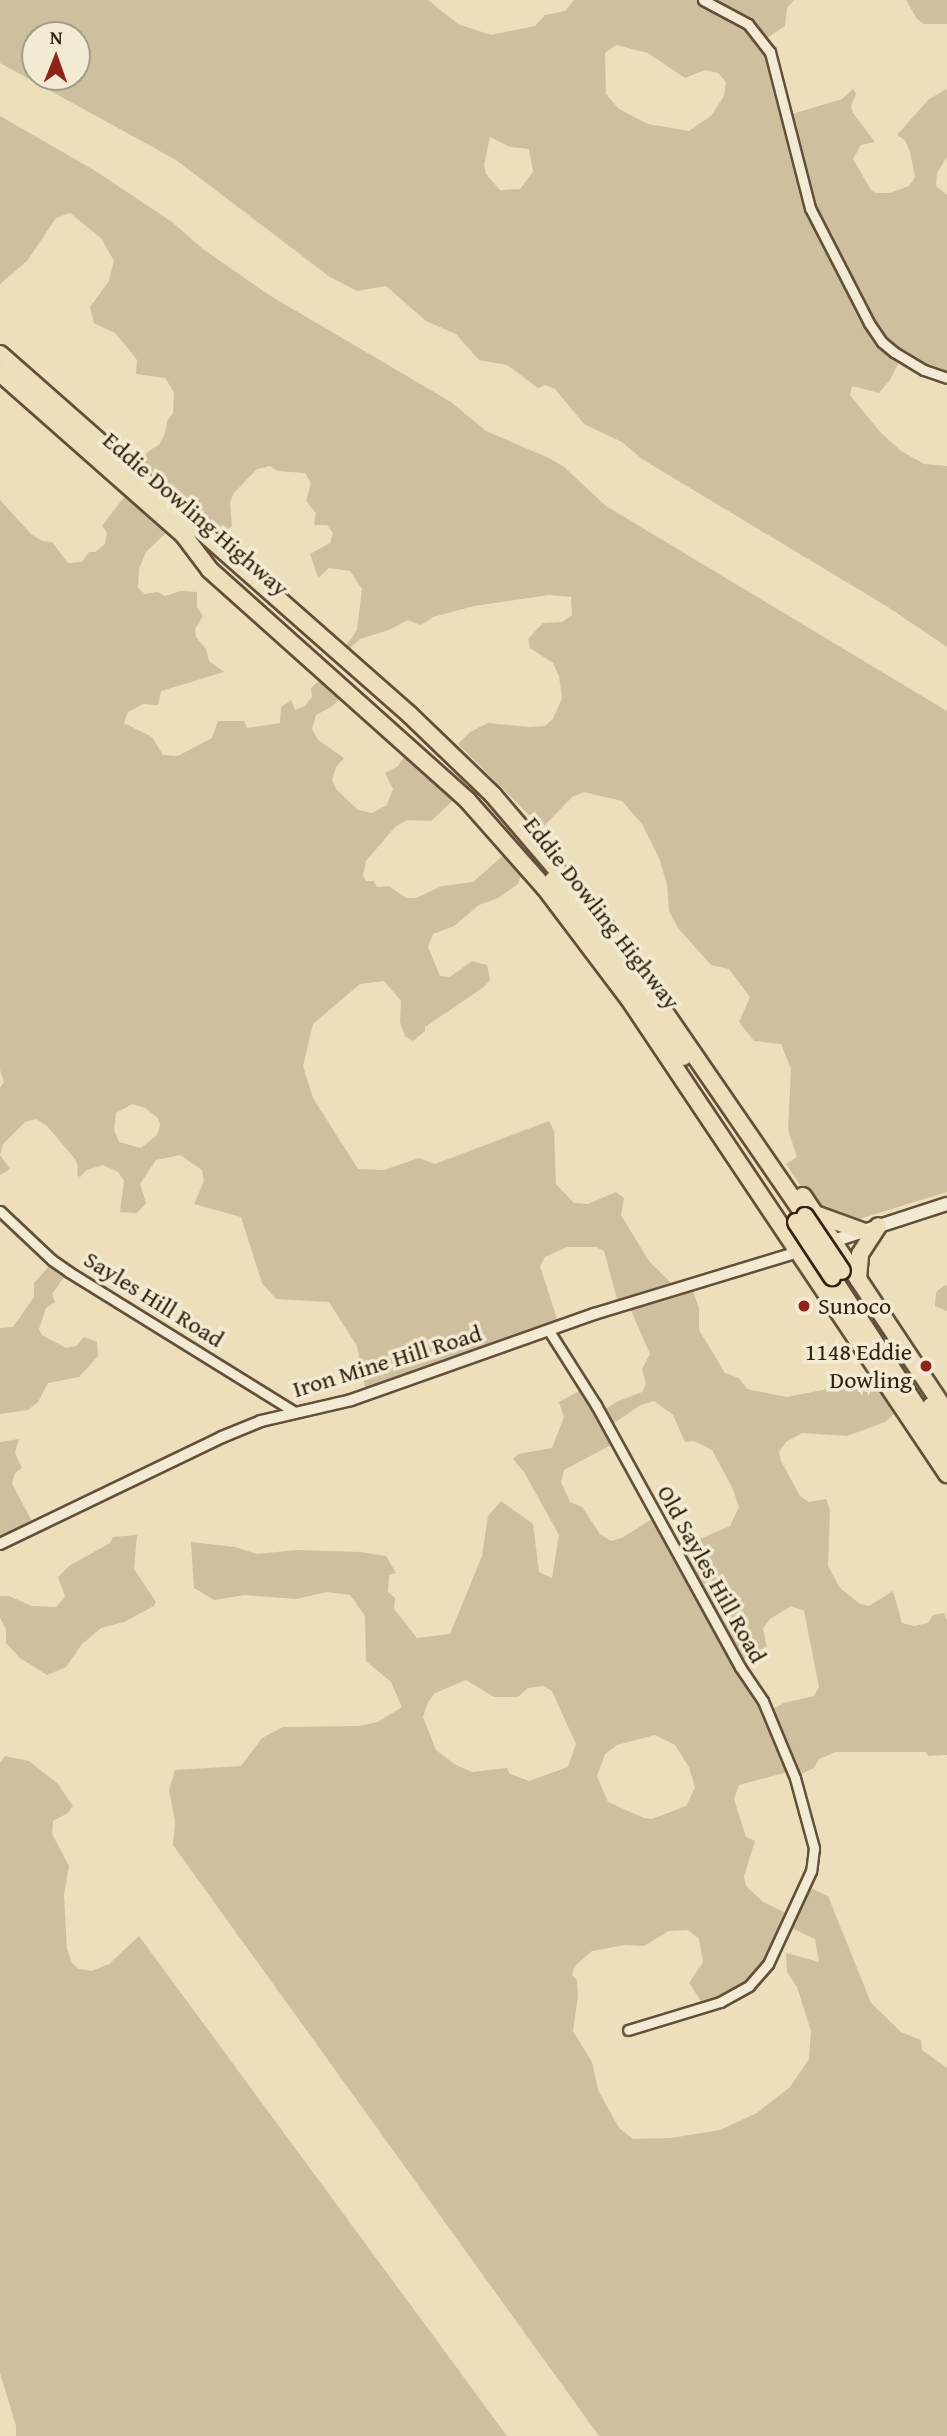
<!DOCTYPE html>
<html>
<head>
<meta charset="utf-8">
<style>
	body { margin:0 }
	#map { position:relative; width:947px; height:2436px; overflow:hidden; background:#eddfbb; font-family:"Gentium Book Plus",serif }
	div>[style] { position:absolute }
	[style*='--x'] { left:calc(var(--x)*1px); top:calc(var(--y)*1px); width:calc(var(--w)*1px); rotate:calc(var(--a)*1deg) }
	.green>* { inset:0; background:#cebf9e }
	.roads { filter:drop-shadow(2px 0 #63503a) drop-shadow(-2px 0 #63503a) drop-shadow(0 2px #63503a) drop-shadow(0 -2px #63503a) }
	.minor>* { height:9px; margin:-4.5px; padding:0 4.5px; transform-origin:4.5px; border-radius:4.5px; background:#f3ead3 }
	.tertiary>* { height:10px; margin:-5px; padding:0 5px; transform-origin:5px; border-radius:5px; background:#f3ead3 }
	.secondary>* { height:12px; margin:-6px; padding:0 6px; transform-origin:6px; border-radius:6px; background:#f3ead3 }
	.motorway>* { height:16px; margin:-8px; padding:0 8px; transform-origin:8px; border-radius:8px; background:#eddfbb }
	.bridges { filter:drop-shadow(2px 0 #35210f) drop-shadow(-2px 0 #35210f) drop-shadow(0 2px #35210f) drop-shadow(0 -2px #35210f) }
	.motorway-bridge>* { height:16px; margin:-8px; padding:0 8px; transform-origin:8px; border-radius:8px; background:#eddfbb }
	.dots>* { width:19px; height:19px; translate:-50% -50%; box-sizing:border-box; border:4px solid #f3ead3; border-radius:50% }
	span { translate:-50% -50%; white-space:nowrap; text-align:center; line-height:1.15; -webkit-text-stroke:7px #f3ead3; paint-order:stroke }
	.street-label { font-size:24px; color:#35210f }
	.poi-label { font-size:24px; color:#35210f }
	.left { translate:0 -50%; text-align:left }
	.right { translate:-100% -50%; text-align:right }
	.north { position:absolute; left:21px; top:21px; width:70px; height:70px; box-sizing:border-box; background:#f3ead3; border:2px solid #a79a85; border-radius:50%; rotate:1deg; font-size:19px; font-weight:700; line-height:28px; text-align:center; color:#35210f }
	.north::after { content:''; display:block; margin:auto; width:24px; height:32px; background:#8f2418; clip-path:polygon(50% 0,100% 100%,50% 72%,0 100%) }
</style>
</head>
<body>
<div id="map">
	<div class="green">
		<i style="clip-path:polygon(evenodd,0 0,428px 0,458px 24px,491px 35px,535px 26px,545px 15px,565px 11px,574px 0,794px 0,787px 8px,785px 26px,764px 40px,789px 115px,842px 99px,853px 89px,856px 94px,851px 106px,853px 113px,875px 142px,861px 145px,853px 159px,871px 190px,876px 193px,890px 193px,909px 186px,915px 177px,910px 152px,905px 140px,897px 135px,929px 99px,947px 89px,947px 157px,937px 173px,936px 186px,947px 195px,947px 376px,902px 356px,890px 380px,879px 393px,852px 386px,850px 395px,880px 432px,901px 451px,924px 464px,947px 466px,947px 647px,888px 607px,642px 459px,622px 442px,584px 424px,555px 389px,545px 385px,538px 388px,507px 365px,479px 360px,456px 334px,426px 321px,386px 286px,357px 291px,330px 277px,176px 160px,0 63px,0 0,35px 35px,77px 35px,77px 77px,35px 77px,35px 35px,0 0,616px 45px,648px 53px,685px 78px,705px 70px,718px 73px,726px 82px,724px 96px,711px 116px,689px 131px,648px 124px,619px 109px,606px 94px,605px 53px,616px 45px,0 0,490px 137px,510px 147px,529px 149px,533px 172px,520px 189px,500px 190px,486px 174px,484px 165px,490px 137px)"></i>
		<i style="clip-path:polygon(906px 0,947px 0,947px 24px,924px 24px,917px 19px)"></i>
		<i style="clip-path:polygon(0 116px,94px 170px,172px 222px,203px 249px,269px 295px,451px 402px,486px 431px,549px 458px,564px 467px,606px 506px,947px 711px,947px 1192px,856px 1220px,841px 1220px,828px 1216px,809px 1198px,786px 1164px,797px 1157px,788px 1130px,791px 1069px,781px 1044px,754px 1041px,739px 1022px,750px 997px,729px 969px,711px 965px,678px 928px,669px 911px,667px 884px,659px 858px,642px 824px,622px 801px,584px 792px,572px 797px,542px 828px,458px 744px,470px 732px,488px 723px,529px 727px,545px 726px,553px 719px,562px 698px,559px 676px,553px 663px,530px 648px,528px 639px,543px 623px,562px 622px,572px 615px,571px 597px,549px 595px,474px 606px,433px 617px,421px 625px,408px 620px,389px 630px,360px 639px,348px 650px,345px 647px,357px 630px,362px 589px,350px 571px,329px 568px,318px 578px,310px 554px,330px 543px,333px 533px,327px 525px,314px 525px,316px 513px,306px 501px,311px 483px,305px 473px,278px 471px,270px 466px,257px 469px,234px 493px,230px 502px,232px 526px,221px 535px,139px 462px,150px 450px,159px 445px,165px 434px,167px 421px,173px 413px,174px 392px,165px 378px,136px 374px,137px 360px,127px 347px,115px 333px,94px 323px,90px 307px,109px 281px,114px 261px,101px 238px,70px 213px,56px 218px,27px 261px,0 284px)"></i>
		<i style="clip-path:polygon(evenodd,128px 492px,170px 529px,146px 552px,139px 569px,138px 588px,145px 594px,158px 592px,165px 596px,181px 591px,197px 592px,197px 607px,203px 616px,195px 629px,196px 637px,206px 649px,209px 661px,224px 672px,161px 691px,158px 705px,143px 704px,128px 712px,124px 723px,152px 737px,163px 755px,178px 756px,212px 738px,218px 721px,244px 721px,247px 728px,280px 723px,281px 707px,291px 700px,295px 710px,305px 706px,312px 697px,311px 688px,330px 671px,350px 689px,331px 707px,316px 715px,312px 729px,318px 740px,344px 758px,336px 767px,332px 780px,336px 789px,358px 810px,372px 813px,387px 805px,393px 789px,385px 773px,398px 766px,412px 746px,461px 793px,431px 821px,407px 820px,395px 827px,366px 861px,363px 875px,366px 881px,374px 881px,377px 887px,389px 886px,406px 898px,416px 898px,442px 886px,473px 882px,507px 852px,525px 864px,518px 884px,498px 898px,479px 905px,454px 926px,433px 934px,428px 947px,440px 976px,450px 977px,472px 961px,487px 965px,490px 980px,484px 987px,425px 1027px,425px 1031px,413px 1041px,405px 1036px,400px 1022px,401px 1001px,384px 981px,360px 984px,313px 1024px,303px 1066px,313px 1098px,358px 1169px,384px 1170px,419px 1158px,435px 1164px,549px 1121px,554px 1131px,556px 1184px,574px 1203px,588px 1204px,616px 1192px,624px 1198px,621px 1215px,649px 1261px,674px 1286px,692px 1288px,699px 1308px,699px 1330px,725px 1373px,739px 1378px,747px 1389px,787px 1397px,838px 1387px,862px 1388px,875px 1377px,894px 1414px,885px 1422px,847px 1436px,802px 1433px,786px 1442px,779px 1452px,781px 1461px,800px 1496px,809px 1502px,826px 1499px,830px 1510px,828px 1566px,840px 1588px,860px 1604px,869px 1606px,893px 1591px,902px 1623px,914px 1626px,928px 1623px,933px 1615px,944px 1613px,947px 1620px,947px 1755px,928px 1756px,926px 1752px,836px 1752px,819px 1759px,814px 1768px,793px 1778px,788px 1772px,739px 1785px,734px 1799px,746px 1837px,755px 1841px,744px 1876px,746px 1886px,763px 1902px,788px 1914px,804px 1885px,828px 1896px,871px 2003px,901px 2032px,921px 2040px,922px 2050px,947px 2068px,947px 2436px,599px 2436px,173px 1845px,175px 1821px,169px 1790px,175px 1770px,241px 1766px,262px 1738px,283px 1727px,360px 1726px,378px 1722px,402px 1707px,391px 1682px,366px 1661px,365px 1616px,350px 1595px,327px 1592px,296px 1599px,245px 1595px,214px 1600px,194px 1588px,191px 1542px,235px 1547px,257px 1554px,296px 1550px,360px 1552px,386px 1556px,396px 1573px,389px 1575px,388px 1592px,395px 1598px,394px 1609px,417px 1638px,450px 1634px,482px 1556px,488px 1516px,501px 1501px,533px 1524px,539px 1572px,552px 1578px,559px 1535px,524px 1472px,513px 1459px,518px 1454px,552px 1448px,564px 1417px,559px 1402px,583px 1389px,601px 1412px,616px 1402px,642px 1392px,646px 1384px,642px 1369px,650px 1354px,629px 1306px,619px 1306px,604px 1251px,596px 1247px,567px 1247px,545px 1257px,540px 1266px,559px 1325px,366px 1392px,357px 1346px,329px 1302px,276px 1299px,262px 1283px,241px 1217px,194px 1204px,204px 1181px,202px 1170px,180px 1155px,156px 1160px,140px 1184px,146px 1203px,137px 1213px,120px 1212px,124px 1181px,118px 1172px,103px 1165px,87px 1170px,80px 1177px,77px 1175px,78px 1166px,75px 1159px,47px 1126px,36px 1119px,25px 1122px,3px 1144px,0 1155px,10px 1169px,0 1175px,0 1088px,4px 1082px,0 1070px,0 500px,31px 534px,42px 541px,52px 542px,68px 563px,82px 562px,89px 552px,95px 552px,105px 544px,107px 532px,102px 526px,128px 492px,132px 1104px,145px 1108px,158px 1118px,160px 1125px,157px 1135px,141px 1148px,119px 1142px,114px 1130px,116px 1113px,132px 1104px,128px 492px,654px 1401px,673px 1415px,685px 1442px,694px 1441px,712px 1450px,732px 1487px,739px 1507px,730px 1526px,702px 1538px,680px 1553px,655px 1517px,622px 1538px,611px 1541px,600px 1534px,582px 1507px,570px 1502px,561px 1482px,564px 1470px,613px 1444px,608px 1427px,641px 1405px,654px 1401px,128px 492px,791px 1606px,804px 1611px,819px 1687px,814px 1696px,784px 1703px,766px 1712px,740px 1661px,767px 1649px,763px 1628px,770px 1619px,791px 1606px,128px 492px,466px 1680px,494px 1697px,518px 1697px,528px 1688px,543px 1686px,552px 1691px,576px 1744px,568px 1767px,529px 1781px,510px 1774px,507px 1768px,472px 1772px,456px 1765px,436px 1750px,423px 1717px,428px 1702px,435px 1693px,466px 1680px,128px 492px,655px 1735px,675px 1745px,689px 1767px,695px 1788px,686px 1806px,652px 1819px,644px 1818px,608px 1802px,597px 1776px,605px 1754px,617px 1745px,655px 1735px,128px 492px,785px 1925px,815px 1939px,819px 1962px,786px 1953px,787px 1972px,797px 1987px,811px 2031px,809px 2059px,790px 2087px,757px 2113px,720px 2130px,671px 2138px,633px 2139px,619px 2128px,598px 2090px,592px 2062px,573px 2031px,578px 1996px,577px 1980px,572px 1975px,575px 1966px,592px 1951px,625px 1945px,644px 1946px,669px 1931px,688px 1930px,699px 1939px,703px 1962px,689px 1983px,705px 2007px,753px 1981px,769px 1958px,785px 1925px)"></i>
		<i style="clip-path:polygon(51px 1264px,65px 1276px,52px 1294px,55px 1302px,46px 1308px,39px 1329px,42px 1335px,66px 1348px,76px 1346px,84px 1337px,97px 1342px,98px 1356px,79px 1377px,48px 1383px,38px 1402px,28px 1410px,0 1414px,0 1328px,13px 1327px,34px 1297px,34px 1283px)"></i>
		<i style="clip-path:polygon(945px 1285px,947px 1286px,947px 1311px,935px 1306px,936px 1292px)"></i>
		<i style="clip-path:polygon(19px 1439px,15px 1453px,22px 1468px,15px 1473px,12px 1484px,34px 1525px,0 1543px,0 1442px)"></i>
		<i style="clip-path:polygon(137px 1535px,134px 1569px,156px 1602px,154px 1606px,124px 1622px,101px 1628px,82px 1644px,66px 1667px,47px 1675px,20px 1658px,6px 1643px,6px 1629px,0 1618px,0 1596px,9px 1596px,32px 1606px,56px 1607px,65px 1597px,58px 1577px,69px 1566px,110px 1543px,113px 1537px)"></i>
		<i style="clip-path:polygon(5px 1756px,29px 1761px,57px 1783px,73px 1806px,68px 1813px,53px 1821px,52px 1834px,69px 1866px,64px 1895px,67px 1949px,72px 1963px,79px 1969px,92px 1971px,109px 1964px,139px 1936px,507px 2436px,16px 2436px,16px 2426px,0 2373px,0 1763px)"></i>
	</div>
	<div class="roads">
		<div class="minor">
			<i style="--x:703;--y:0;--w:51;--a:28.1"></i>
			<i style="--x:748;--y:24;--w:36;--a:52"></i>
			<i style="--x:770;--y:52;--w:161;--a:75.6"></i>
			<i style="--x:810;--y:208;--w:129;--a:62.8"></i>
			<i style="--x:869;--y:323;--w:23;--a:56"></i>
			<i style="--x:882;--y:342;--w:16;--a:40"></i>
			<i style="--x:894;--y:352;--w:35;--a:31"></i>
			<i style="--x:924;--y:370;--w:24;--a:19"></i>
			<i style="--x:0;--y:1211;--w:71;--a:43.3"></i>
			<i style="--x:52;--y:1260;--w:21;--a:35"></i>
			<i style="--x:69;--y:1272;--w:266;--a:31.8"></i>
			<i style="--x:549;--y:1331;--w:88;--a:57.6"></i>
			<i style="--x:596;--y:1405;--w:299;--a:61.2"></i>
			<i style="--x:740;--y:1667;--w:41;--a:55.9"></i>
			<i style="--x:763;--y:1701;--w:83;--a:67.4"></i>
			<i style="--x:795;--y:1778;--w:73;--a:74.8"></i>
			<i style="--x:814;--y:1848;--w:23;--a:97"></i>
			<i style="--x:811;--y:1871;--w:102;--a:114.8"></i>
			<i style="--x:768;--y:1964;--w:29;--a:131"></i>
			<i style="--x:749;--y:1986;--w:33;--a:151"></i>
			<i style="--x:720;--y:2002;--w:96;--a:163.1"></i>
		</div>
		<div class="tertiary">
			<i style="--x:0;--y:1544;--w:246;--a:-25.7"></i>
			<i style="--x:222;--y:1437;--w:42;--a:-22.3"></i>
			<i style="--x:261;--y:1421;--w:92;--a:-13.1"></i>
			<i style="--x:351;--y:1400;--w:258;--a:-19.5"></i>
			<i style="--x:594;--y:1314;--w:220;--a:-16.9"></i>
		</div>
		<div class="secondary">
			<i style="--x:833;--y:1241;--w:120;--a:-18"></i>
		</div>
		<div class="motorway">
			<i style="--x:0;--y:354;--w:546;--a:41.36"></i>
			<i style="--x:410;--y:715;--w:115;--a:43.9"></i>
			<i style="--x:493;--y:795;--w:179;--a:49.5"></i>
			<i style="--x:609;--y:931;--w:346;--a:55.5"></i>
			<i style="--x:0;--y:373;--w:249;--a:41.4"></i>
			<i style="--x:182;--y:533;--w:46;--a:52.9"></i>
			<i style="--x:210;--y:570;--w:346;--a:41.8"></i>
			<i style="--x:468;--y:801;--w:116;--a:48.5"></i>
			<i style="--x:545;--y:888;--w:139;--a:52.9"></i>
			<i style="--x:629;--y:999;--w:572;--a:56.2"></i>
			<i style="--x:553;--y:880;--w:87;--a:51.5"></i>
			<i style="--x:607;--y:948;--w:133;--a:55.1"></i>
			<i style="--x:803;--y:1196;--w:260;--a:56.4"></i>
			<i style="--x:818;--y:1215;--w:47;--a:20"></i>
			<i style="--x:832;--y:1277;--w:210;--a:56.8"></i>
			<i style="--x:858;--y:1279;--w:25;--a:-85"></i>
			<i style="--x:860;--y:1254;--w:33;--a:-57"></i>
			<i style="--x:931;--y:1406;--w:29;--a:56"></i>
		</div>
	</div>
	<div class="bridges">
		<div class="motorway-bridge">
			<i style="--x:805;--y:1216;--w:66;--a:56.1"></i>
			<i style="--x:796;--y:1222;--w:66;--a:56.8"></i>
		</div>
	</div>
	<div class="dots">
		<i style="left:804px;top:1306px;background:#8f2418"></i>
		<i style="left:926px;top:1366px;background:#8f2418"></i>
	</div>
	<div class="street-label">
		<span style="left:196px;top:514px;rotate:41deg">Eddie Dowling Highway</span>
		<span style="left:602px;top:913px;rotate:52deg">Eddie Dowling Highway</span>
		<span style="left:154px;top:1299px;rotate:32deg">Sayles Hill Road</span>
		<span style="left:387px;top:1361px;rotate:-17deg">Iron Mine Hill Road</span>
		<span style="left:712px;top:1574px;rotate:61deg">Old Sayles Hill Road</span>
	</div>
	<div class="poi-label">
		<span class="left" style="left:818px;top:1306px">Sunoco</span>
		<span class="right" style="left:912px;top:1366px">1148 Eddie<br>Dowling</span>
	</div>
	<div class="north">N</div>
</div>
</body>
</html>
